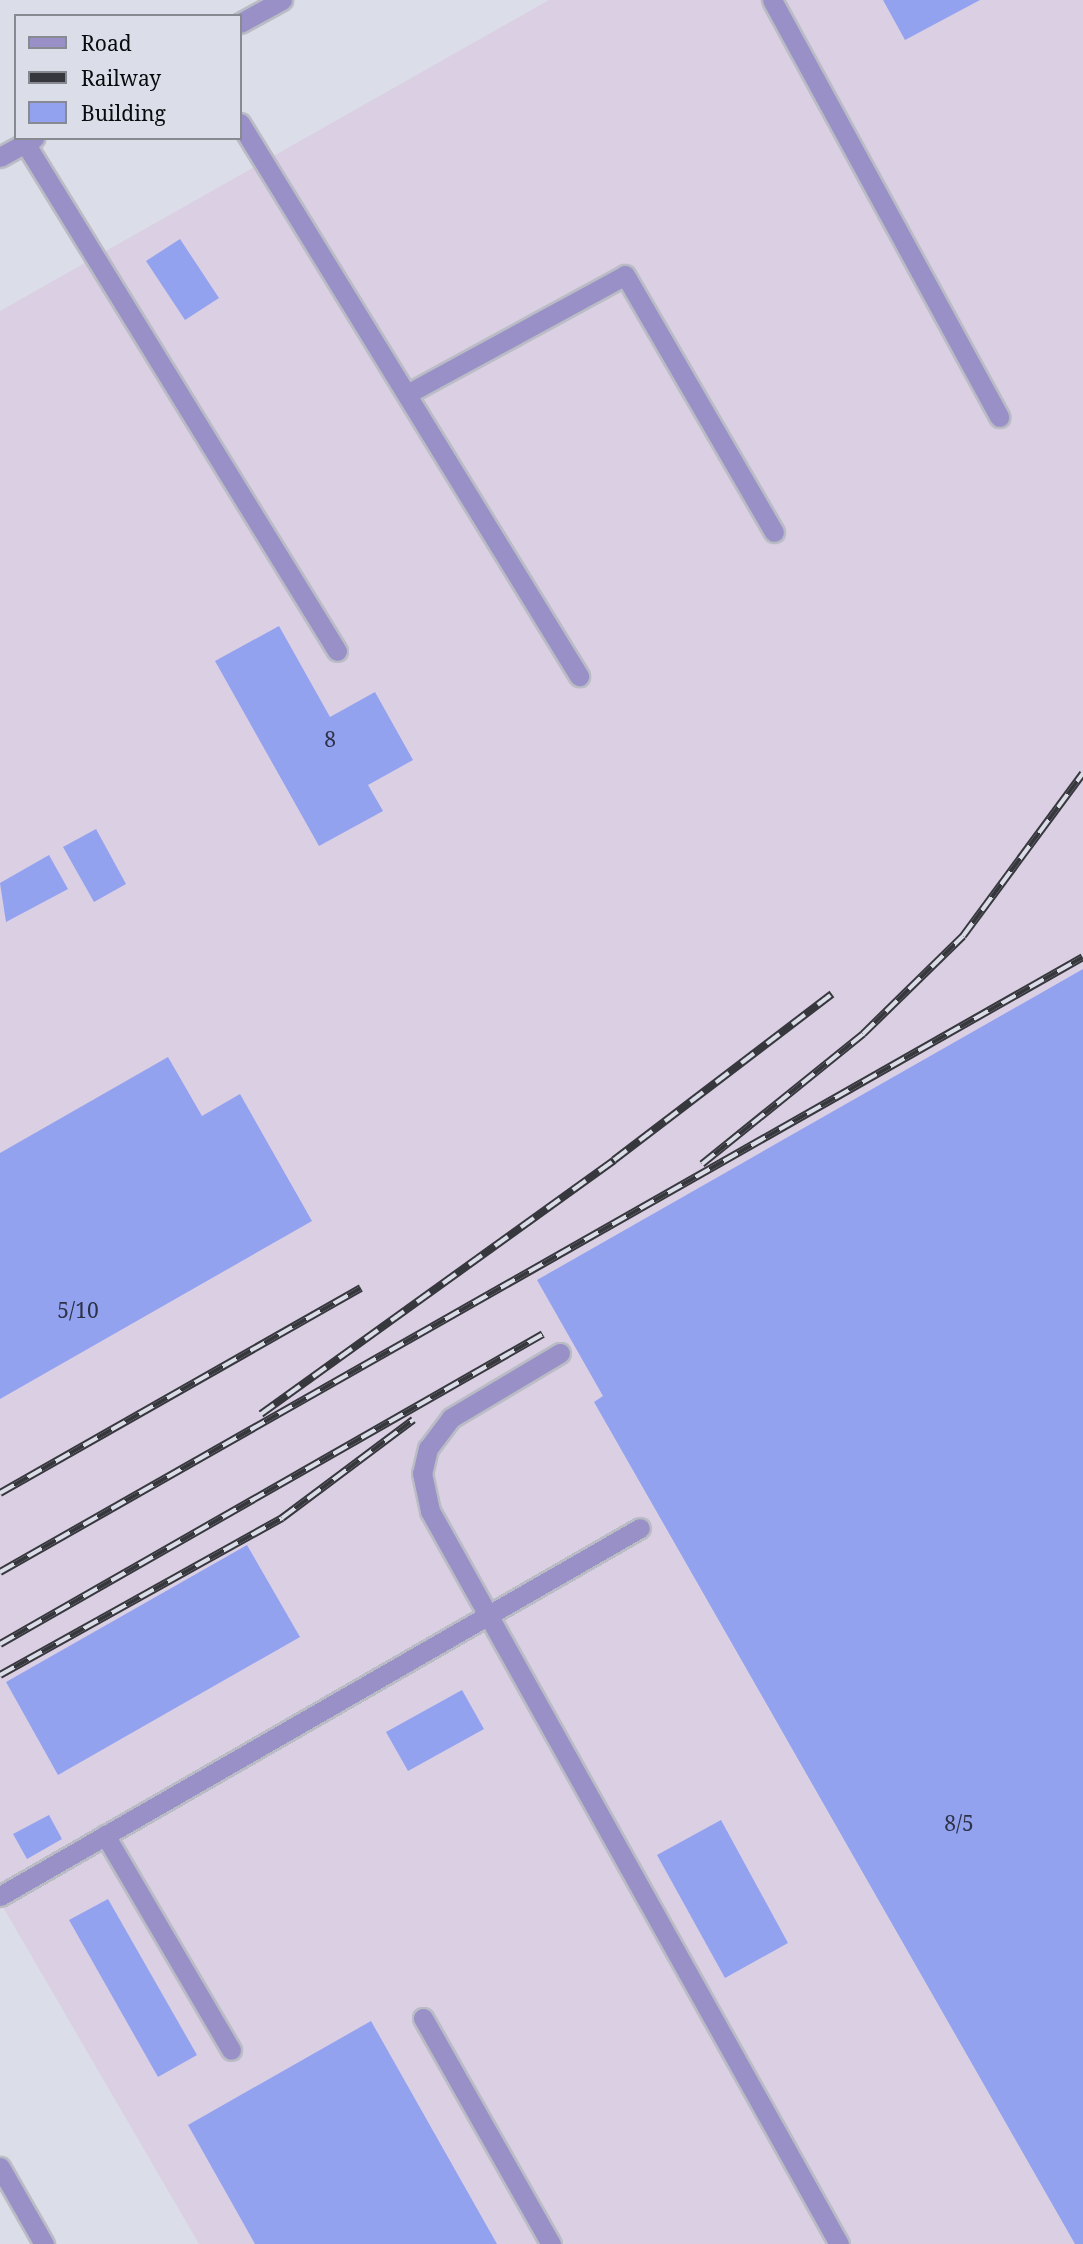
<!DOCTYPE html>
<html>
<head>
<meta charset="utf-8">
<style>
	body { margin:0 }
	#map { position:relative; width:1083px; height:2244px; overflow:hidden; background:#dbdee8; font-family:"Noto Serif",serif }
	div>[style] { position:absolute }
	[style*='--x'] { left:calc(var(--x)*1px); top:calc(var(--y)*1px); width:calc(var(--w)*1px); rotate:calc(var(--a)*1deg) }
	.industrial>* { inset:0; background:#dbcfe4 }
	.building>* { inset:0; background:#93a2ef }
	.roads { filter:drop-shadow(2px 0 #babcc5) drop-shadow(-2px 0 #babcc5) drop-shadow(0 2px #babcc5) drop-shadow(0 -2px #babcc5) }
	.service>* { height:19px; margin:-9.5px; padding:0 9.5px; transform-origin:9.5px; border-radius:9.5px; background:#9890c6 }
	.tertiary>* { height:19px; margin:-9.5px; padding:0 9.5px; transform-origin:9.5px; border-radius:9.5px; background:#9890c6 }
	.rail>* { height:8px; margin-top:-4px; transform-origin:0; background:repeating-linear-gradient(90deg,#dbdee8 0 16px,#37383d 0 32px); box-sizing:border-box; border-block:2px solid #37383d }
	span { translate:-50% -50%; white-space:nowrap; text-align:center; line-height:1.15; -webkit-text-stroke:7px #dbdee8; paint-order:stroke }
	.number-label { font-size:21px; color:#2c3146 }
	.number-label span { -webkit-text-stroke-width:0 }
	.legend { position:absolute; left:14px; top:14px; width:228px; height:126px; box-sizing:border-box; background:#dbdee8; border:2px solid #878a91; margin:0; padding:9px 12px; list-style:none; font-size:21px; color:#0a0b0e }
	.legend li { display:flex; align-items:center; gap:14px; height:35px }
	.legend b { width:35px; border:2px solid #878a91 }
</style>
</head>
<body>
<div id="map">
	<div class="industrial">
		<i style="clip-path:polygon(549px 0,1083px 0,1083px 2244px,199px 2244px,0 1902px,0 311px)"></i>
	</div>
	<div class="building">
		<i style="clip-path:polygon(883px 0,980px 0,905px 40px)"></i>
		<i style="clip-path:polygon(180px 239px,219px 298px,185px 320px,146px 261px)"></i>
		<i style="clip-path:polygon(279px 626px,330px 717px,375px 692px,413px 760px,368px 785px,383px 811px,319px 846px,215px 661px)"></i>
		<i style="clip-path:polygon(96px 829px,126px 884px,94px 902px,63px 847px)"></i>
		<i style="clip-path:polygon(49px 855px,68px 889px,6px 922px,0 883px)"></i>
		<i style="clip-path:polygon(1083px 969px,1083px 2244px,1075px 2244px,594px 1402px,603px 1396px,537px 1280px)"></i>
		<i style="clip-path:polygon(168px 1057px,202px 1116px,240px 1094px,312px 1221px,0 1399px,0 1153px)"></i>
		<i style="clip-path:polygon(247px 1545px,300px 1637px,58px 1775px,6px 1682px)"></i>
		<i style="clip-path:polygon(462px 1690px,484px 1729px,408px 1771px,386px 1732px)"></i>
		<i style="clip-path:polygon(49px 1815px,62px 1839px,27px 1859px,13px 1834px)"></i>
		<i style="clip-path:polygon(721px 1820px,788px 1943px,725px 1978px,657px 1855px)"></i>
		<i style="clip-path:polygon(108px 1899px,197px 2055px,158px 2077px,69px 1920px)"></i>
		<i style="clip-path:polygon(371px 2021px,497px 2244px,255px 2244px,188px 2125px)"></i>
	</div>
	<div class="roads">
		<div class="service">
			<i style="--x:772;--y:0;--w:475;--a:61.4"></i>
			<i style="--x:240;--y:123;--w:649;--a:58.49"></i>
			<i style="--x:25;--y:143;--w:596;--a:58.44"></i>
			<i style="--x:407;--y:394;--w:248;--a:-28.6"></i>
			<i style="--x:625;--y:275;--w:297;--a:59.9"></i>
			<i style="--x:560;--y:1353;--w:127;--a:149.2"></i>
			<i style="--x:451;--y:1418;--w:38;--a:127"></i>
			<i style="--x:428;--y:1448;--w:26;--a:103"></i>
			<i style="--x:422;--y:1473;--w:39;--a:78"></i>
			<i style="--x:430;--y:1511;--w:839;--a:60.84"></i>
			<i style="--x:105;--y:1835;--w:249;--a:59.6"></i>
			<i style="--x:0;--y:1896;--w:738;--a:-29.9"></i>
			<i style="--x:423;--y:2018;--w:260;--a:60.5"></i>
		</div>
		<div class="tertiary">
			<i style="--x:240;--y:23;--w:48;--a:-28.7"></i>
			<i style="--x:0;--y:157;--w:39;--a:-29"></i>
			<i style="--x:0;--y:2167;--w:89;--a:60.3"></i>
		</div>
	</div>
	<div class="rail">
		<i style="--x:702;--y:1164;--w:207;--a:-38.9"></i>
		<i style="--x:863;--y:1034;--w:140;--a:-44.4"></i>
		<i style="--x:963;--y:936;--w:202;--a:-53.6"></i>
		<i style="--x:261;--y:1414;--w:435;--a:-35.7"></i>
		<i style="--x:614;--y:1160;--w:274;--a:-37.3"></i>
		<i style="--x:0;--y:1493;--w:415;--a:-29.6"></i>
		<i style="--x:0;--y:1572;--w:1245;--a:-29.59"></i>
		<i style="--x:0;--y:1644;--w:625;--a:-29.72"></i>
		<i style="--x:0;--y:1675;--w:323;--a:-29.1"></i>
		<i style="--x:282;--y:1518;--w:164;--a:-36.8"></i>
	</div>
	<div class="number-label">
		<span style="left:330px;top:739px">8</span>
		<span style="left:78px;top:1310px">5/10</span>
		<span style="left:959px;top:1823px">8/5</span>
	</div>
	<ul class="legend">
	<li><b style="height:9px;background:#9890c6"></b>Road</li>
	<li><b style="height:9px;background:#37383d"></b>Railway</li>
	<li><b style="height:19px;background:#93a2ef"></b>Building</li>
	</ul>
</div>
</body>
</html>
